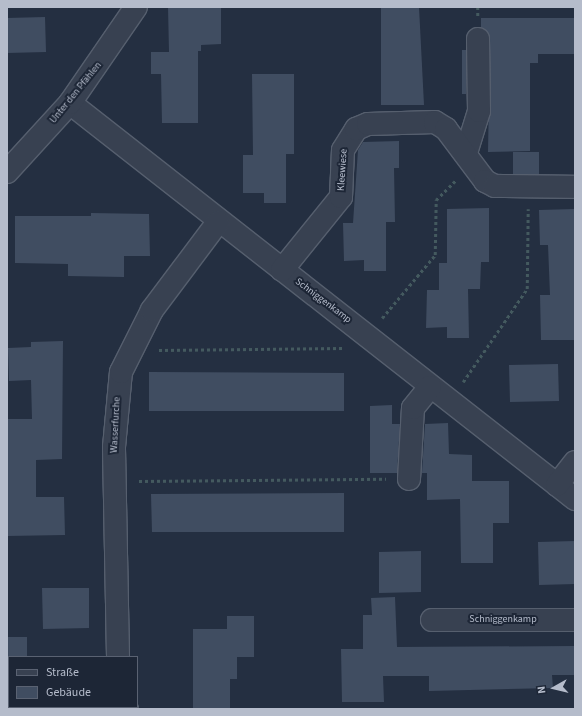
<!DOCTYPE html>
<html>
<head>
<meta charset="utf-8">
<style>
	body { margin:0 }
	#map { position:relative; width:582px; height:716px; overflow:hidden; background:#242f41; font-family:"Source Sans 3",sans-serif }
	div>[style] { position:absolute }
	[style*='--x'] { left:calc(var(--x)*1px); top:calc(var(--y)*1px); width:calc(var(--w)*1px); rotate:calc(var(--a)*1deg) }
	.building>* { inset:0; background:#404d61 }
	.path>* { height:2.5px; margin-top:-1.25px; transform-origin:0; background:repeating-linear-gradient(90deg,#445a5f 0 3px,transparent 0 6px) }
	.roads { filter:drop-shadow(1px 0 #565f6e) drop-shadow(-1px 0 #565f6e) drop-shadow(0 1px #565f6e) drop-shadow(0 -1px #565f6e) }
	.minor>* { height:22px; margin:-11px; padding:0 11px; transform-origin:11px; border-radius:11px; background:#384151 }
	span { translate:-50% -50%; white-space:nowrap; text-align:center; line-height:1.15; -webkit-text-stroke:4px #1d2636; paint-order:stroke }
	.street-label { font-size:10px; color:#b5bccb }
	.frame { position:absolute; inset:0; border:8px solid #b5bccb; pointer-events:none }
	.legend { position:absolute; left:8px; top:656px; width:130px; height:52px; box-sizing:border-box; background:#1d2636; border:1px solid #5a6272; margin:0; padding:5px 7px; list-style:none; font-size:12px; color:#b5bccb }
	.legend li { display:flex; align-items:center; gap:8px; height:20px }
	.legend b { width:20px; border:1px solid #5a6272 }
	.north { position:absolute; left:534px; top:668px; width:40px; height:40px; -webkit-text-stroke:3px #1d2636; paint-order:stroke; rotate:262deg; font-size:11px; font-weight:700; line-height:16px; text-align:center; color:#b5bccb }
	.north::after { content:''; display:block; margin:auto; width:14px; height:18px; background:#b5bccb; clip-path:polygon(50% 0,100% 100%,50% 72%,0 100%) }
</style>
</head>
<body>
<div id="map">
	<div class="building">
		<i style="clip-path:polygon(168px 7px,221px 7px,221px 44px,201px 45px,201px 51px,198px 51px,198px 123px,162px 123px,161px 74px,151px 74px,151px 52px,169px 52px)"></i>
		<i style="clip-path:polygon(381px 7px,419px 7px,424px 105px,381px 105px)"></i>
		<i style="clip-path:polygon(45px 17px,46px 52px,7px 53px,7px 18px)"></i>
		<i style="clip-path:polygon(481px 18px,575px 18px,575px 54px,538px 54px,538px 63px,530px 63px,530px 151px,488px 152px,490px 39px,481px 27px)"></i>
		<i style="clip-path:polygon(462px 50px,466px 50px,466px 94px,462px 94px)"></i>
		<i style="clip-path:polygon(252px 74px,294px 74px,294px 154px,286px 154px,286px 203px,264px 203px,264px 193px,243px 193px,243px 155px,253px 155px)"></i>
		<i style="clip-path:polygon(399px 141px,399px 168px,394px 168px,395px 222px,386px 222px,386px 271px,364px 271px,364px 260px,344px 261px,343px 223px,353px 223px,358px 150px,363px 142px)"></i>
		<i style="clip-path:polygon(513px 152px,539px 152px,539px 174px,513px 174px)"></i>
		<i style="clip-path:polygon(489px 208px,489px 262px,481px 262px,480px 289px,468px 289px,469px 338px,447px 338px,447px 327px,426px 328px,427px 290px,439px 290px,439px 263px,447px 263px,447px 209px)"></i>
		<i style="clip-path:polygon(575px 209px,575px 340px,541px 340px,540px 295px,550px 295px,548px 245px,540px 245px,539px 210px)"></i>
		<i style="clip-path:polygon(91px 213px,149px 214px,150px 256px,124px 256px,124px 277px,68px 276px,68px 264px,15px 263px,15px 216px,91px 216px)"></i>
		<i style="clip-path:polygon(63px 341px,62px 459px,36px 460px,36px 497px,64px 497px,65px 535px,7px 536px,7px 419px,32px 419px,31px 380px,9px 381px,8px 348px,31px 347px,31px 342px)"></i>
		<i style="clip-path:polygon(558px 364px,559px 401px,510px 402px,509px 365px)"></i>
		<i style="clip-path:polygon(149px 372px,344px 373px,344px 411px,149px 411px)"></i>
		<i style="clip-path:polygon(392px 405px,392px 424px,400px 424px,397px 473px,370px 473px,370px 406px)"></i>
		<i style="clip-path:polygon(448px 423px,449px 454px,472px 455px,472px 481px,509px 481px,509px 523px,493px 523px,493px 563px,461px 563px,460px 499px,427px 500px,427px 473px,422px 473px,425px 424px)"></i>
		<i style="clip-path:polygon(344px 493px,344px 532px,152px 532px,151px 494px)"></i>
		<i style="clip-path:polygon(575px 541px,575px 584px,539px 585px,538px 542px)"></i>
		<i style="clip-path:polygon(421px 551px,421px 592px,379px 593px,379px 552px)"></i>
		<i style="clip-path:polygon(42px 588px,89px 588px,89px 628px,43px 629px)"></i>
		<i style="clip-path:polygon(395px 597px,397px 647px,575px 646px,575px 675px,552px 675px,553px 688px,429px 691px,429px 676px,383px 676px,384px 702px,342px 702px,341px 649px,363px 649px,363px 615px,372px 615px,371px 598px)"></i>
		<i style="clip-path:polygon(227px 616px,254px 616px,254px 657px,237px 657px,237px 679px,230px 679px,230px 709px,193px 709px,193px 629px,227px 629px)"></i>
		<i style="clip-path:polygon(7px 637px,27px 637px,27px 657px,7px 657px)"></i>
	</div>
	<div class="path">
		<i style="--x:478;--y:7;--w:9;--a:90"></i>
		<i style="--x:382;--y:318;--w:82;--a:-49.9"></i>
		<i style="--x:435;--y:255;--w:55;--a:-89"></i>
		<i style="--x:436;--y:200;--w:27;--a:-45"></i>
		<i style="--x:159;--y:350;--w:185;--a:-0.6"></i>
		<i style="--x:463;--y:382;--w:113;--a:-55.5"></i>
		<i style="--x:527;--y:289;--w:80;--a:-89.3"></i>
		<i style="--x:139;--y:481;--w:247;--a:-0.5"></i>
	</div>
	<div class="roads">
		<div class="minor">
			<i style="--x:70;--y:103;--w:642;--a:38.1"></i>
			<i style="--x:466;--y:153;--w:44;--a:-72.8"></i>
			<i style="--x:479;--y:111;--w:72;--a:-90.8"></i>
			<i style="--x:7;--y:172;--w:93;--a:-47.6"></i>
			<i style="--x:70;--y:103;--w:116;--a:-55.5"></i>
			<i style="--x:282;--y:270;--w:94;--a:-51.1"></i>
			<i style="--x:341;--y:197;--w:47;--a:-87.6"></i>
			<i style="--x:343;--y:150;--w:25;--a:-58"></i>
			<i style="--x:356;--y:129;--w:13;--a:-23"></i>
			<i style="--x:368;--y:124;--w:67;--a:-1.7"></i>
			<i style="--x:435;--y:122;--w:13;--a:32"></i>
			<i style="--x:446;--y:129;--w:65;--a:53.1"></i>
			<i style="--x:485;--y:181;--w:11;--a:27"></i>
			<i style="--x:495;--y:186;--w:80;--a:0.7"></i>
			<i style="--x:409;--y:479;--w:71;--a:-86.8"></i>
			<i style="--x:413;--y:408;--w:27;--a:-51"></i>
			<i style="--x:557;--y:485;--w:29;--a:-52"></i>
			<i style="--x:432;--y:620;--w:143;--a:0"></i>
			<i style="--x:118;--y:657;--w:210;--a:-91.1"></i>
			<i style="--x:114;--y:447;--w:75;--a:-84.7"></i>
			<i style="--x:121;--y:372;--w:69;--a:-63.4"></i>
			<i style="--x:152;--y:310;--w:110;--a:-53.1"></i>
			<i style="--x:126;--y:707;--w:2;--a:63"></i>
		</div>
	</div>
	<div class="street-label">
		<span style="left:76px;top:93px;rotate:-51deg">Unter den Pfählen</span>
		<span style="left:343px;top:170px;rotate:-86deg">Kleewiese</span>
		<span style="left:323px;top:301px;rotate:37deg">Schniggenkamp</span>
		<span style="left:116px;top:425px;rotate:-87deg">Wasserfurche</span>
		<span style="left:503px;top:620px">Schniggenkamp</span>
	</div>
	<div class="frame"></div>
	<ul class="legend">
	<li><b style="height:5px;background:#384151"></b>Straße</li>
	<li><b style="height:11px;background:#404d61"></b>Gebäude</li>
	</ul>
	<div class="north">N</div>
</div>
</body>
</html>
